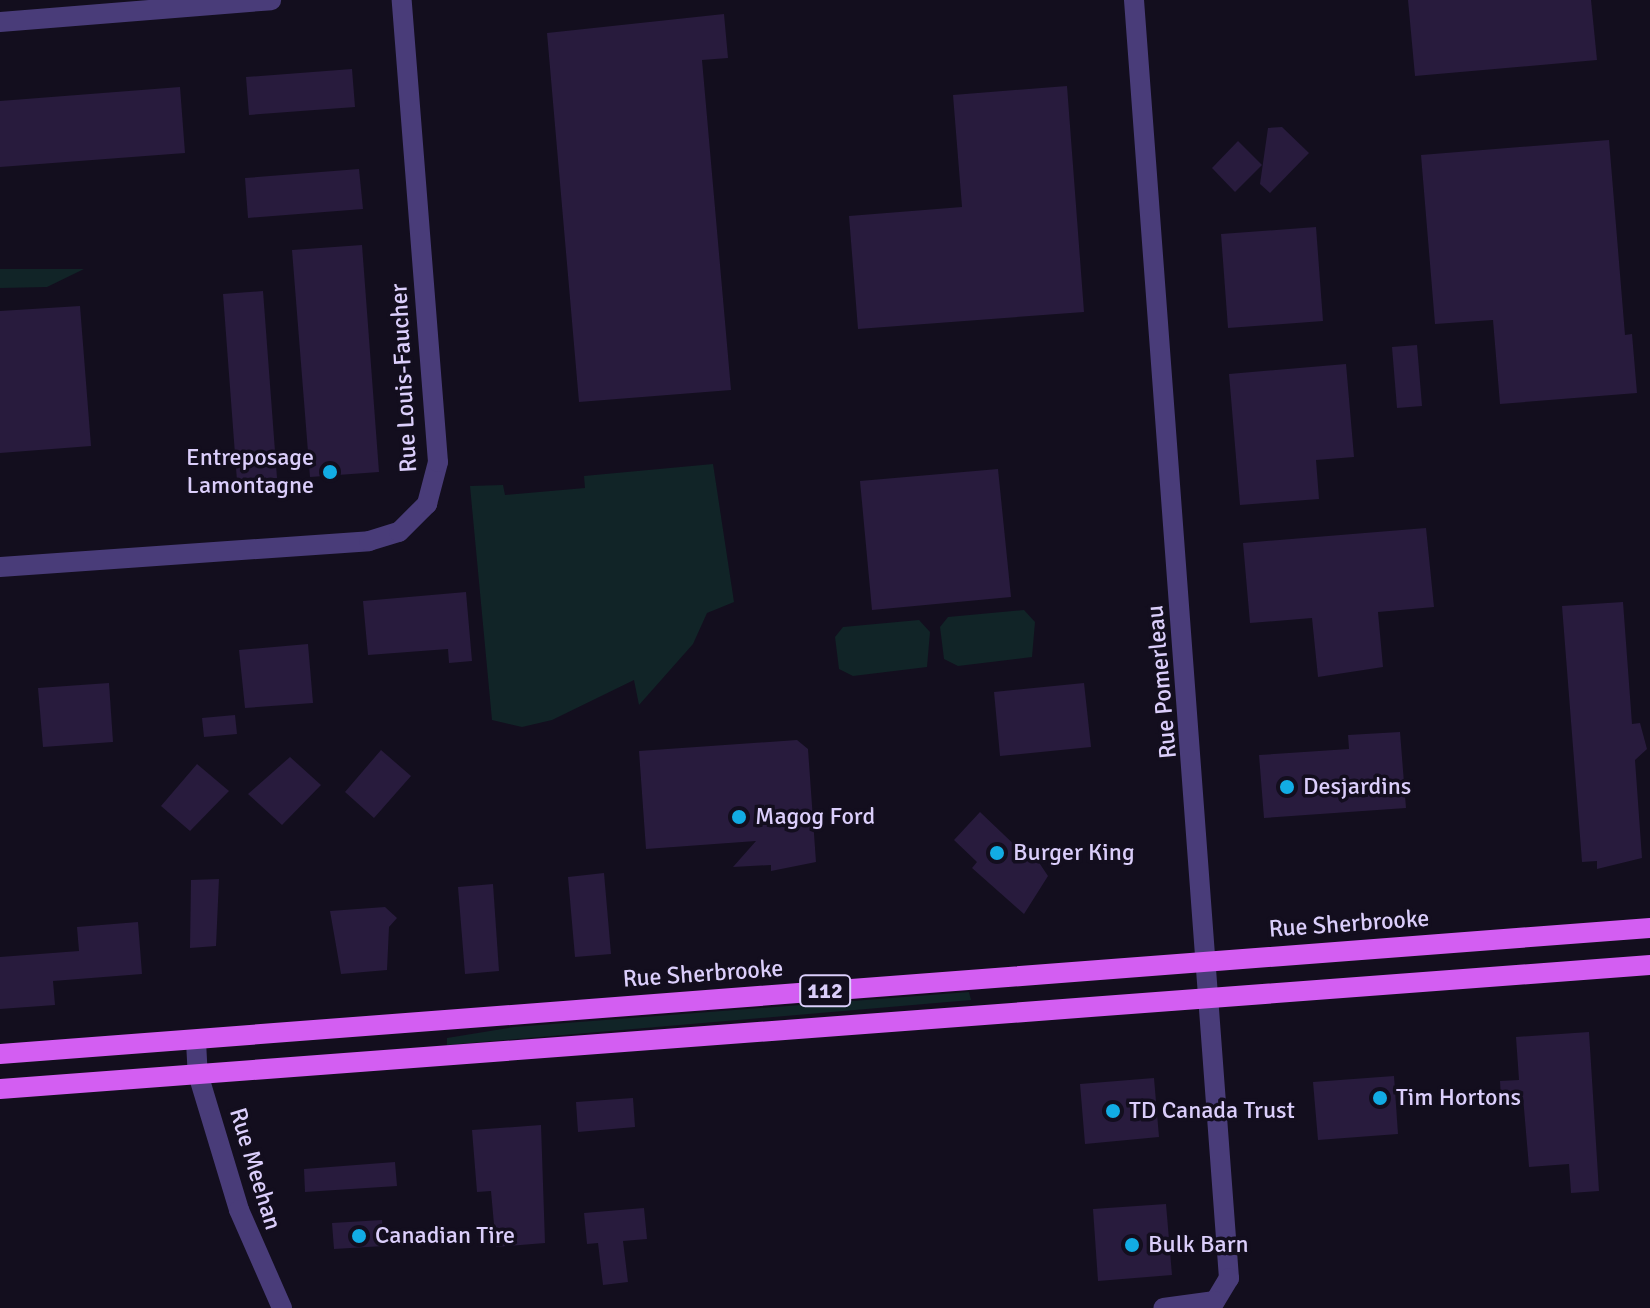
<!DOCTYPE html>
<html>
<head>
<meta charset="utf-8">
<style>
	body { margin:0 }
	#map { position:relative; width:1650px; height:1308px; overflow:hidden; background:#130e1e; font-family:Signika,sans-serif }
	div>[style] { position:absolute }
	[style*='--x'] { left:calc(var(--x)*1px); top:calc(var(--y)*1px); width:calc(var(--w)*1px); rotate:calc(var(--a)*1deg) }
	.green>* { inset:0; background:#112427 }
	.building>* { inset:0; background:#281b3d }
	.street>* { height:20px; margin:-10px; padding:0 10px; transform-origin:10px; border-radius:10px; background:#493c79 }
	.primary>* { height:20px; margin:-10px; padding:0 10px; transform-origin:10px; border-radius:10px; background:#d35ef2 }
	.dots>* { width:22px; height:22px; translate:-50% -50%; box-sizing:border-box; border:4px solid #130e1e; border-radius:50% }
	span { translate:-50% -50%; white-space:nowrap; text-align:center; line-height:1.15; -webkit-text-stroke:7px #130e1e; paint-order:stroke }
	.shield-label span { padding:2px 6px; background:#130e1e; border:2px solid; border-radius:6px; -webkit-text-stroke-width:0 }
	.shield-label { font-size:22px; color:#dbcefb; font-weight:700 }
	.street-label { font-size:24px; color:#dbcefb }
	.poi-label { font-size:24px; color:#dbcefb }
	.right { translate:-100% -50%; text-align:right }
	.left { translate:0 -50%; text-align:left }
</style>
</head>
<body>
<div id="map">
	<div class="green">
		<i style="clip-path:polygon(0 269px,84px 269px,47px 287px,0 288px)"></i>
		<i style="clip-path:polygon(713px 464px,734px 602px,707px 613px,693px 644px,639px 705px,634px 680px,552px 720px,522px 727px,492px 720px,470px 486px,503px 485px,505px 495px,585px 488px,584px 476px)"></i>
		<i style="clip-path:polygon(1024px 610px,1035px 622px,1032px 657px,958px 666px,944px 659px,940px 627px,948px 617px)"></i>
		<i style="clip-path:polygon(919px 620px,930px 632px,927px 667px,853px 676px,839px 669px,835px 637px,843px 627px)"></i>
		<i style="clip-path:polygon(969px 992px,971px 1000px,447px 1045px,447px 1038px,514px 1027px)"></i>
	</div>
	<div class="building">
		<i style="clip-path:polygon(1408px 0,1591px 0,1597px 60px,1415px 76px)"></i>
		<i style="clip-path:polygon(724px 14px,728px 58px,702px 60px,731px 390px,579px 402px,547px 33px)"></i>
		<i style="clip-path:polygon(352px 69px,355px 107px,249px 115px,246px 77px)"></i>
		<i style="clip-path:polygon(1067px 86px,1084px 312px,858px 329px,849px 216px,962px 207px,953px 95px)"></i>
		<i style="clip-path:polygon(180px 87px,185px 153px,0 167px,0 101px)"></i>
		<i style="clip-path:polygon(1282px 127px,1309px 153px,1270px 193px,1260px 184px,1268px 128px)"></i>
		<i style="clip-path:polygon(1609px 140px,1625px 335px,1632px 334px,1637px 393px,1500px 404px,1493px 320px,1435px 324px,1421px 155px)"></i>
		<i style="clip-path:polygon(1238px 141px,1262px 165px,1235px 192px,1212px 168px)"></i>
		<i style="clip-path:polygon(359px 169px,363px 209px,248px 218px,245px 178px)"></i>
		<i style="clip-path:polygon(1316px 227px,1323px 321px,1228px 328px,1221px 234px)"></i>
		<i style="clip-path:polygon(362px 245px,379px 472px,310px 477px,292px 250px)"></i>
		<i style="clip-path:polygon(263px 291px,277px 478px,237px 481px,223px 294px)"></i>
		<i style="clip-path:polygon(80px 306px,91px 446px,0 453px,0 311px)"></i>
		<i style="clip-path:polygon(1417px 345px,1422px 406px,1397px 408px,1392px 347px)"></i>
		<i style="clip-path:polygon(1346px 364px,1354px 457px,1316px 460px,1319px 499px,1240px 505px,1229px 374px)"></i>
		<i style="clip-path:polygon(998px 469px,1011px 597px,872px 610px,860px 481px)"></i>
		<i style="clip-path:polygon(1426px 528px,1434px 607px,1378px 612px,1383px 667px,1318px 677px,1312px 618px,1250px 623px,1243px 543px)"></i>
		<i style="clip-path:polygon(466px 592px,472px 661px,449px 663px,448px 649px,368px 655px,363px 601px)"></i>
		<i style="clip-path:polygon(1623px 602px,1632px 724px,1640px 723px,1647px 749px,1635px 760px,1642px 858px,1597px 869px,1597px 861px,1582px 862px,1562px 606px)"></i>
		<i style="clip-path:polygon(308px 644px,313px 703px,245px 708px,239px 650px)"></i>
		<i style="clip-path:polygon(109px 683px,113px 742px,43px 747px,38px 688px)"></i>
		<i style="clip-path:polygon(1084px 683px,1091px 747px,1000px 756px,994px 692px)"></i>
		<i style="clip-path:polygon(235px 715px,237px 734px,204px 737px,202px 718px)"></i>
		<i style="clip-path:polygon(1400px 732px,1406px 808px,1264px 818px,1259px 755px,1349px 749px,1348px 735px)"></i>
		<i style="clip-path:polygon(797px 740px,808px 749px,816px 862px,771px 871px,771px 865px,733px 867px,756px 841px,646px 849px,639px 751px)"></i>
		<i style="clip-path:polygon(381px 750px,411px 776px,374px 818px,345px 792px)"></i>
		<i style="clip-path:polygon(290px 757px,321px 785px,282px 825px,248px 794px)"></i>
		<i style="clip-path:polygon(197px 764px,229px 791px,190px 831px,161px 806px)"></i>
		<i style="clip-path:polygon(980px 812px,1022px 852px,1032px 852px,1048px 876px,1024px 914px,972px 868px,977px 862px,954px 840px)"></i>
		<i style="clip-path:polygon(604px 873px,611px 954px,575px 957px,568px 877px)"></i>
		<i style="clip-path:polygon(219px 879px,216px 946px,190px 948px,191px 880px)"></i>
		<i style="clip-path:polygon(493px 884px,499px 971px,465px 974px,458px 887px)"></i>
		<i style="clip-path:polygon(385px 907px,397px 918px,389px 927px,387px 970px,341px 974px,330px 911px)"></i>
		<i style="clip-path:polygon(138px 922px,142px 974px,53px 981px,55px 1005px,0 1009px,0 957px,79px 951px,77px 927px)"></i>
		<i style="clip-path:polygon(1589px 1032px,1599px 1191px,1571px 1193px,1569px 1164px,1529px 1167px,1523px 1097px,1501px 1098px,1500px 1081px,1519px 1080px,1516px 1037px)"></i>
		<i style="clip-path:polygon(1394px 1076px,1398px 1134px,1318px 1140px,1313px 1082px)"></i>
		<i style="clip-path:polygon(1154px 1078px,1159px 1137px,1085px 1144px,1080px 1084px)"></i>
		<i style="clip-path:polygon(633px 1098px,635px 1127px,578px 1132px,576px 1102px)"></i>
		<i style="clip-path:polygon(541px 1125px,545px 1243px,496px 1247px,491px 1191px,477px 1192px,472px 1130px)"></i>
		<i style="clip-path:polygon(395px 1162px,397px 1186px,305px 1192px,304px 1169px)"></i>
		<i style="clip-path:polygon(1166px 1204px,1172px 1275px,1098px 1281px,1093px 1209px)"></i>
		<i style="clip-path:polygon(644px 1208px,647px 1239px,623px 1241px,628px 1282px,603px 1285px,598px 1243px,587px 1244px,584px 1213px)"></i>
		<i style="clip-path:polygon(382px 1220px,384px 1246px,334px 1249px,332px 1223px)"></i>
	</div>
	<div class="street">
		<i style="--x:1134;--y:0;--w:1282;--a:85.75"></i>
		<i style="--x:1229;--y:1278;--w:27;--a:121"></i>
		<i style="--x:1215;--y:1301;--w:52;--a:172.3"></i>
		<i style="--x:0;--y:22;--w:272;--a:-4.6"></i>
		<i style="--x:0;--y:567;--w:370;--a:-4"></i>
		<i style="--x:369;--y:541;--w:31;--a:-17"></i>
		<i style="--x:399;--y:532;--w:40;--a:-45"></i>
		<i style="--x:427;--y:504;--w:43;--a:-75.3"></i>
		<i style="--x:438;--y:462;--w:463;--a:-94.5"></i>
		<i style="--x:196;--y:1041;--w:33;--a:87"></i>
		<i style="--x:198;--y:1074;--w:142;--a:73.2"></i>
		<i style="--x:239;--y:1210;--w:107;--a:66.3"></i>
	</div>
	<div class="primary">
		<i style="--x:0;--y:1054;--w:1655;--a:-4.37"></i>
		<i style="--x:0;--y:1089;--w:1655;--a:-4.3"></i>
	</div>
	<div class="dots">
		<i style="left:330px;top:472px;background:#12ace4"></i>
		<i style="left:1287px;top:787px;background:#12ace4"></i>
		<i style="left:739px;top:817px;background:#12ace4"></i>
		<i style="left:997px;top:853px;background:#12ace4"></i>
		<i style="left:1380px;top:1098px;background:#12ace4"></i>
		<i style="left:1113px;top:1111px;background:#12ace4"></i>
		<i style="left:359px;top:1236px;background:#12ace4"></i>
		<i style="left:1132px;top:1245px;background:#12ace4"></i>
	</div>
	<div class="shield-label">
		<span style="left:825px;top:991px">112</span>
	</div>
	<div class="street-label">
		<span style="left:404px;top:378px;rotate:-93deg">Rue Louis-Faucher</span>
		<span style="left:1162px;top:682px;rotate:-95deg">Rue Pomerleau</span>
		<span style="left:1349px;top:924px;rotate:-4deg">Rue Sherbrooke</span>
		<span style="left:703px;top:974px;rotate:-4deg">Rue Sherbrooke</span>
		<span style="left:255px;top:1169px;rotate:73deg">Rue Meehan</span>
	</div>
	<div class="poi-label">
		<span class="right" style="left:314px;top:472px">Entreposage<br>Lamontagne</span>
		<span class="left" style="left:1303px;top:787px">Desjardins</span>
		<span class="left" style="left:755px;top:817px">Magog Ford</span>
		<span class="left" style="left:1013px;top:853px">Burger King</span>
		<span class="left" style="left:1396px;top:1098px">Tim Hortons</span>
		<span class="left" style="left:1129px;top:1111px">TD Canada Trust</span>
		<span class="left" style="left:375px;top:1236px">Canadian Tire</span>
		<span class="left" style="left:1148px;top:1245px">Bulk Barn</span>
	</div>
</div>
</body>
</html>
